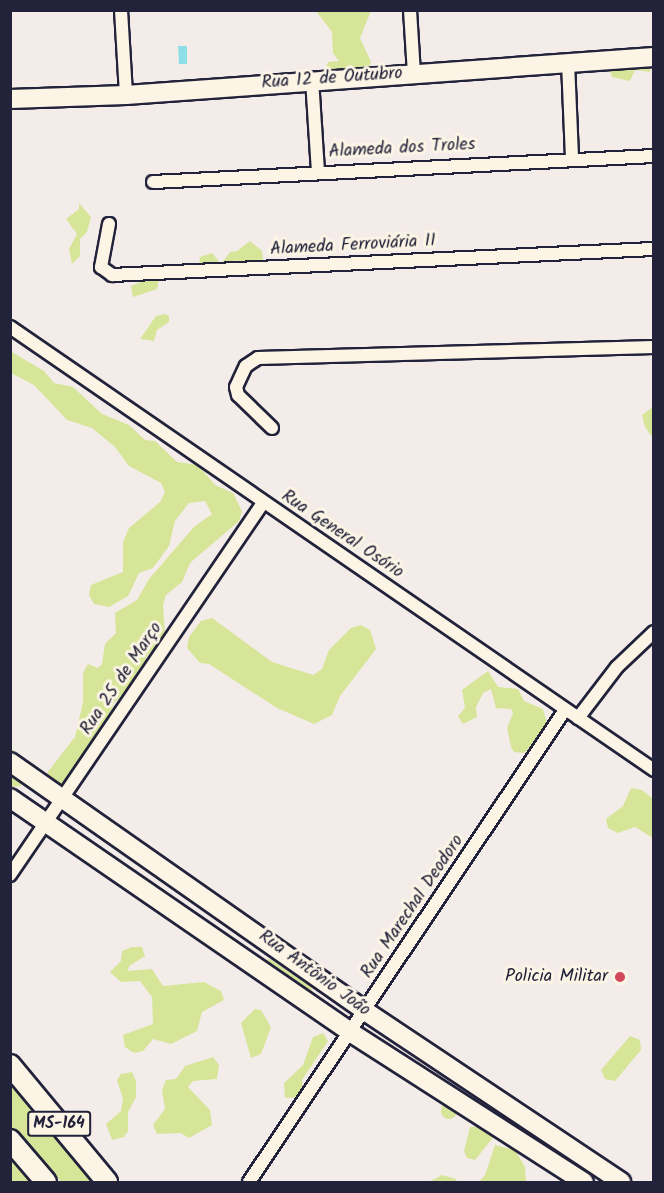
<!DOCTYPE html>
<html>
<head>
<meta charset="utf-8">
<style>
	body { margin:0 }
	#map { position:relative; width:664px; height:1193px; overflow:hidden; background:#f4ece9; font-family:Kalam,sans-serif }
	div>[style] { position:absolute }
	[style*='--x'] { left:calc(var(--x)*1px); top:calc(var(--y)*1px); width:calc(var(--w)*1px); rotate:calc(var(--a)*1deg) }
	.green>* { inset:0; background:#d7e598 }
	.round { border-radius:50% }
	.water>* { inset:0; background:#8ddee7 }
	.roads { filter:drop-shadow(2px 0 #22223b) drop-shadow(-2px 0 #22223b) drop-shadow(0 2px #22223b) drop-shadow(0 -2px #22223b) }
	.minor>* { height:12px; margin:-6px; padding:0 6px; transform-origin:6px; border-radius:6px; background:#fcf5e5 }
	.secondary>* { height:18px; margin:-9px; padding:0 9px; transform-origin:9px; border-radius:9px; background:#fcf5e5 }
	.primary>* { height:20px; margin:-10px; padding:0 10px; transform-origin:10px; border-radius:10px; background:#fcf5e5 }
	.dots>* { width:16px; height:16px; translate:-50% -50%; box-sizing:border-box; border:3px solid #fcf5e5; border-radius:50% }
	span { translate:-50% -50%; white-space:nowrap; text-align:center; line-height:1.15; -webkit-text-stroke:6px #fcf5e5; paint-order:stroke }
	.shield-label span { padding:2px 4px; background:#fcf5e5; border:2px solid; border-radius:4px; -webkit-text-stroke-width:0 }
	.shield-label { font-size:16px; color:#22223b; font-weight:700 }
	.street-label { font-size:18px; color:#22223b }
	.poi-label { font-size:18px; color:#22223b }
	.right { translate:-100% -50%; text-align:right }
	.frame { position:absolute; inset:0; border:12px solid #22223b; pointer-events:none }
</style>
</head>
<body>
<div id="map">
	<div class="green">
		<i style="clip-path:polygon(316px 11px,371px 11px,360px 38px,371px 62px,366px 72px,343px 73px,335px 68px,328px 75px,324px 71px,328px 62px,339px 61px,333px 53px,332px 32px)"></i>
		<i style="clip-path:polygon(632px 49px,652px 57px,650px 72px,635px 70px,630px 81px,612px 77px,609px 67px,623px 52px)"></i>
		<i style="clip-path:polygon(79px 203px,91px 217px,87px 232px,80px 239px,80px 256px,72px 264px,69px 249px,77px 234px,66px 219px,79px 209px)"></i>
		<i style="clip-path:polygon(250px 241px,262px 251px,263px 259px,257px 263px,243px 265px,235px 260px,229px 265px,199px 267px,200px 257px,212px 253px,221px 264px,230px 252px,237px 251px)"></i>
		<i style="clip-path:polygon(160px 274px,157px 289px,133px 297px,131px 286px)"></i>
		<i style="clip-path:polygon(164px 314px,169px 316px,169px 322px,157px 330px,154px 341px,140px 339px,156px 316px)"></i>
		<i style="clip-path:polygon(10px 351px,44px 371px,54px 383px,73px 387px,102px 414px,129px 425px,145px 440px,155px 441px,177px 462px,198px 465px,215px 485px,233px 493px,242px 511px,239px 521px,190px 563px,182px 582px,166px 595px,163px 605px,165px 637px,147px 656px,137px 681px,114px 703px,106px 723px,66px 783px,52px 790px,47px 773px,75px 737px,83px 702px,83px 673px,88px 664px,98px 668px,102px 664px,105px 644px,116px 633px,115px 613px,137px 600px,149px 579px,194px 527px,212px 514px,205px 501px,189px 503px,175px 521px,169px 546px,153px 568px,139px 573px,128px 596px,109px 607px,94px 604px,89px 595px,91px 585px,123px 572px,123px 542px,129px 528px,160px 502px,165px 492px,161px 483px,129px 466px,115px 447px,92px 428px,67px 420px,34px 385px,11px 373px)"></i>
		<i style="clip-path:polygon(653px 407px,654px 407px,653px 438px,645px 427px,642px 415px)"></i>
		<i style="clip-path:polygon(212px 618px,272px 662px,313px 675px,322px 669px,329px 650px,351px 628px,361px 625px,370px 630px,376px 649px,340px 696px,332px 715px,314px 724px,277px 708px,209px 664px,200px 663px,187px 648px,189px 637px,201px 621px)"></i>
		<i style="clip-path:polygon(488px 671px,498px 687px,518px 689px,524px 701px,543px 709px,547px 723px,525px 753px,514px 752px,511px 747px,507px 728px,513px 713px,511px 709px,496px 708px,491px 689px,483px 693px,476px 707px,477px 717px,463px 724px,458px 716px,465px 708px,462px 690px)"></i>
		<i style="clip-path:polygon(10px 748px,27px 760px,31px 770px,28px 780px,20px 786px,11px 787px)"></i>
		<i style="clip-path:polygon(631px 788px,642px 790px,653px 799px,653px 838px,635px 827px,618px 833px,608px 828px,606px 819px,623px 806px)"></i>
		<i style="clip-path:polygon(132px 947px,142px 947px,145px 956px,129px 966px,128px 971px,152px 969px,163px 986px,204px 982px,221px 991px,224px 1000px,202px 1012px,197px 1031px,171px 1044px,153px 1039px,143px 1051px,134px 1053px,125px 1047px,123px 1035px,153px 1024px,152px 997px,140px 981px,121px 982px,110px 972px,121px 961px,122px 951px)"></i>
		<i style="clip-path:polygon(270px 959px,311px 987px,313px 996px,259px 961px)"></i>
		<i style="clip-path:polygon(255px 1009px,261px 1010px,271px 1027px,261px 1054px,251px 1058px,241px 1023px)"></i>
		<i style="clip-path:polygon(323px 1033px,328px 1041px,302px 1080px,303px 1090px,299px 1097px,285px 1098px,284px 1083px,303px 1065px,313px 1037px)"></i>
		<i style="clip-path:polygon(630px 1036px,640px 1040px,641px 1050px,615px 1081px,605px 1079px,601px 1070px)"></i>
		<i style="clip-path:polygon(213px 1057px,219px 1065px,217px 1079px,193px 1081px,188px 1087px,210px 1110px,212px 1125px,189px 1138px,181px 1133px,157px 1134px,153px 1125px,165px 1109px,162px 1090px,166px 1080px,176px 1079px,185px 1066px)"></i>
		<i style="clip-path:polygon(132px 1072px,136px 1081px,136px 1097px,128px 1112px,128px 1131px,124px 1137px,112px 1140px,106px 1124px,121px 1111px,123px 1099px,117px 1080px,121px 1074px)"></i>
		<i style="clip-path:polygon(10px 1078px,96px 1182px,61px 1182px,28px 1145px,11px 1146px)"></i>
		<i class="round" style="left:441px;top:1103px;width:16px;height:16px"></i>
		<i style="clip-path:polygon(470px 1127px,487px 1127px,496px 1134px,475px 1160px,467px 1158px,464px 1151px)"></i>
		<i style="clip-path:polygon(495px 1145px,515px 1150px,525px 1167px,526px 1182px,479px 1182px,485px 1175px)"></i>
		<i style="clip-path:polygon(10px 1151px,33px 1179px,34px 1182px,11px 1182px)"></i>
		<i style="clip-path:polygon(442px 1175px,456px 1179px,457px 1182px,429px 1182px)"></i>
	</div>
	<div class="water">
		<i style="clip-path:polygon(178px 46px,187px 46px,187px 64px,179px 64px)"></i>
	</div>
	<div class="roads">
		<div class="minor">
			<i style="--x:121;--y:10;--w:85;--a:86.6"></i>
			<i style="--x:410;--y:10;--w:64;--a:86.4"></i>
			<i style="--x:568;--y:62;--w:96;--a:87.6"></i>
			<i style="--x:312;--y:79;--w:93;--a:86.3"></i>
			<i style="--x:153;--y:182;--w:502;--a:-2.97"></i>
			<i style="--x:109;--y:224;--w:44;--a:100.5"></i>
			<i style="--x:101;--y:267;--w:14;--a:36"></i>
			<i style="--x:112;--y:275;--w:543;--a:-2.75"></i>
			<i style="--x:10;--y:327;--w:782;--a:34.52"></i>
			<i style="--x:272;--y:428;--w:47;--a:-135.9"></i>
			<i style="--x:238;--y:395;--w:8;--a:-104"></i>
			<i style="--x:236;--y:387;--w:23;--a:-65"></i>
			<i style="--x:246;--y:366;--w:14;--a:-34"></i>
			<i style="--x:258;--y:358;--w:396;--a:-1.6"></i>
			<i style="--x:578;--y:718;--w:64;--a:-52.6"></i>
			<i style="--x:617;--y:667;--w:51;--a:-43.4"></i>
			<i style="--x:10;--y:875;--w:450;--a:-55.8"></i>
			<i style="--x:249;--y:1182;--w:568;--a:-56.2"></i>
		</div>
		<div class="secondary">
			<i style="--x:10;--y:99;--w:116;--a:-2"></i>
			<i style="--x:126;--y:95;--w:529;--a:-4.12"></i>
			<i style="--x:10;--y:762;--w:434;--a:35"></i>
			<i style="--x:365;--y:1011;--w:308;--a:33.7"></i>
			<i style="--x:10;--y:798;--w:413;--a:34.5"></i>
			<i style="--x:350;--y:1032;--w:278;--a:32.7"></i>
		</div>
		<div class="primary">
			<i style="--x:10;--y:1065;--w:152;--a:50.3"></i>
			<i style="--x:10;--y:1140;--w:55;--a:49.4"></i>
		</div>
	</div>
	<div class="dots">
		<i style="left:620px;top:977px;background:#d1495b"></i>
	</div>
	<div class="shield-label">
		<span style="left:59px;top:1124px">MS-164</span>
	</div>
	<div class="street-label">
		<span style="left:332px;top:79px;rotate:-4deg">Rua 12 de Outubro</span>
		<span style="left:402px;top:149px;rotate:-3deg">Alameda dos Troles</span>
		<span style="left:353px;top:246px;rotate:-3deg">Alameda Ferroviária II</span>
		<span style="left:342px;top:535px;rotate:34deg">Rua General Osório</span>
		<span style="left:122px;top:679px;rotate:-56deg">Rua 25 de Março</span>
		<span style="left:413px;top:907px;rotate:-56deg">Rua Marechal Deodoro</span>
		<span style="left:314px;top:974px;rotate:36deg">Rua Antônio João</span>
	</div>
	<div class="poi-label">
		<span class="right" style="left:608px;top:977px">Policia Militar</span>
	</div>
	<div class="frame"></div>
</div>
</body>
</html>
